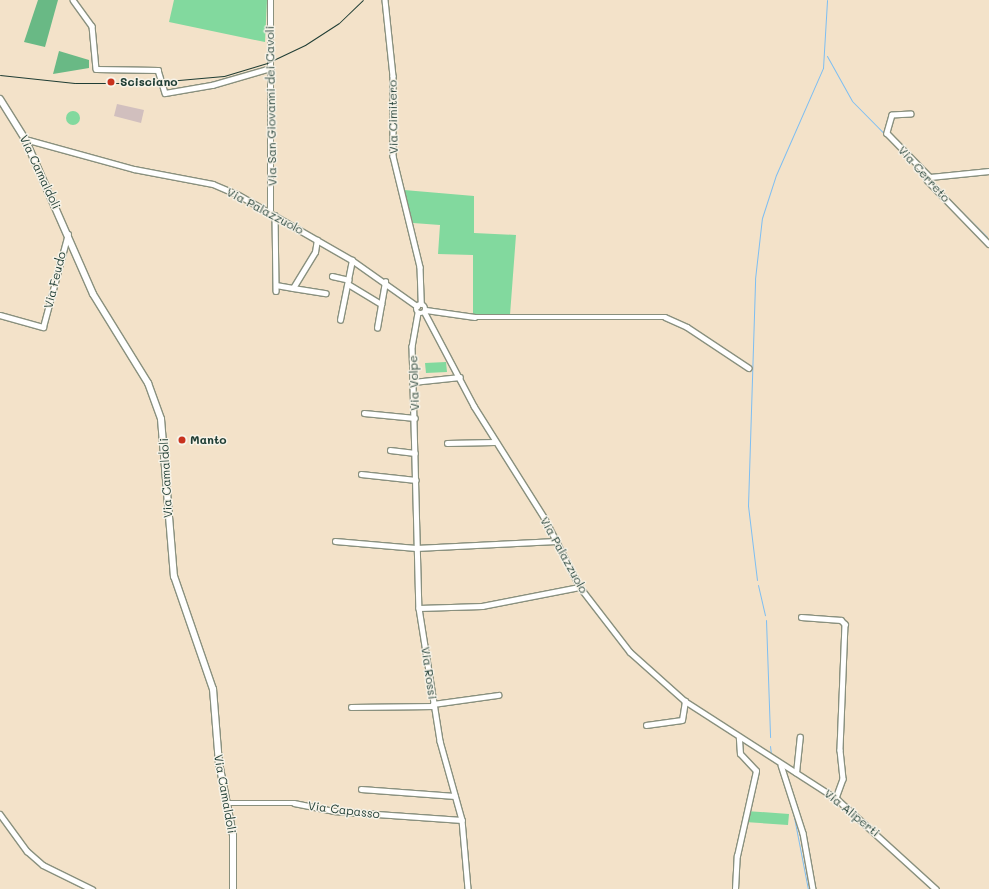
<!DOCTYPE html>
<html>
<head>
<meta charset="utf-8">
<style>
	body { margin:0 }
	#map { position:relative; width:989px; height:889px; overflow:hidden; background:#f3e2c9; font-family:Mali,sans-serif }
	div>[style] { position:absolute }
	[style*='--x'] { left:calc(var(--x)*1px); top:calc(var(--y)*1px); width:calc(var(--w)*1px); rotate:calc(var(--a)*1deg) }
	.industrial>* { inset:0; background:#d1bfbe }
	.green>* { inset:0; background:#82d99e }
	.round { border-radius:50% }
	.forest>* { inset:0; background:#69b985 }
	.stream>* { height:1px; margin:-0.5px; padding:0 0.5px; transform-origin:0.5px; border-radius:0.5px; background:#7dbef2 }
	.roads { filter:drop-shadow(1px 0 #89907e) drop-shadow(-1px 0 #89907e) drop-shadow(0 1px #89907e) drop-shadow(0 -1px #89907e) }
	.street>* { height:4.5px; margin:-2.25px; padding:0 2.25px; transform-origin:2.25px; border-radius:2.25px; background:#fff }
	.street>.ring { margin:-2.25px; padding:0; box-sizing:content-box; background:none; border:4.5px solid #fff; border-radius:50% }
	.secondary>* { height:6px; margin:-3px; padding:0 3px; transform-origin:3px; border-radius:3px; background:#fff }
	.rail>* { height:1px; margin:-0.5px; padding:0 0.5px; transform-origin:0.5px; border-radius:0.5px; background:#1f3d34 }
	.dots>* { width:11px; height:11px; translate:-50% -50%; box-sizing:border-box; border:2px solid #f7f3e8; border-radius:50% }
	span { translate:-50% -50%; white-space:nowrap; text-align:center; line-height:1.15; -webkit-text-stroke:3px #f7f3e8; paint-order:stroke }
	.poi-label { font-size:12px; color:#1f3d34; font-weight:700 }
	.left { translate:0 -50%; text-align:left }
	.street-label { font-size:12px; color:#1f3d34 }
</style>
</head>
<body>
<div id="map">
	<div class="industrial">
		<i style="clip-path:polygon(117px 104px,144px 110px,141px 123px,114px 116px)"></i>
	</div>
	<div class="green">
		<i style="clip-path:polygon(174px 0,267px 0,265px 42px,169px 22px)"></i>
		<i class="round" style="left:66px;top:111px;width:14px;height:14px"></i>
		<i style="clip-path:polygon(404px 190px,474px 196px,474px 233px,516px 235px,510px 315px,473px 315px,473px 255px,438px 254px,440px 225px,413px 223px)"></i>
		<i style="clip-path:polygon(446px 362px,447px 372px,426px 373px,425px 363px)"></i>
		<i style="clip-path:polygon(746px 811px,789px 814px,788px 825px,745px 822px)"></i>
	</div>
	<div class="forest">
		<i style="clip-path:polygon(38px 0,58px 0,45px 47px,24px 42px)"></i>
		<i style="clip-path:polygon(59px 51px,89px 60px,89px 68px,53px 74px)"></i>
	</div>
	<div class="stream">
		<i style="--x:827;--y:56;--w:51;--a:60.9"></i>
		<i style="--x:852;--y:101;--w:107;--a:45.4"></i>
		<i style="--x:941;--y:191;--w:65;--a:45"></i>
		<i style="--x:757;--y:580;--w:75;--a:-96.9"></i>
		<i style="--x:748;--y:506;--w:227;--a:-88.2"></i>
		<i style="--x:755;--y:279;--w:61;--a:-83.5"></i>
		<i style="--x:762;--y:218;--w:45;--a:-72"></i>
		<i style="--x:776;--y:175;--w:117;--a:-66.3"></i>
		<i style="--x:823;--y:68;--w:68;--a:-86.6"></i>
		<i style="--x:758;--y:585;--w:31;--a:77"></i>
		<i style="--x:766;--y:620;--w:117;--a:88"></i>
		<i style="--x:770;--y:746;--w:8;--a:83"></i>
		<i style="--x:778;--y:765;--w:49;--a:72.3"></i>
		<i style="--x:793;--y:812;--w:78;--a:79"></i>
	</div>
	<div class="roads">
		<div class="street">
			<i style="--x:73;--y:0;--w:32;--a:54"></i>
			<i style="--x:92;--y:26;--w:43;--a:84.7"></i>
			<i style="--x:96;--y:69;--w:62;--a:0.9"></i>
			<i style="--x:158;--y:70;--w:24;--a:73"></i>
			<i style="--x:165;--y:93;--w:48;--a:-9.7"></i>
			<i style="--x:212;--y:85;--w:61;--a:-16.1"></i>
			<i style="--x:270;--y:0;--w:212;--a:90"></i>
			<i style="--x:385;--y:0;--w:76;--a:84"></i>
			<i style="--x:393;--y:76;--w:80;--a:90"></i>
			<i style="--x:393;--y:156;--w:114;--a:76.3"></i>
			<i style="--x:420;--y:267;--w:37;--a:88"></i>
			<i style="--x:911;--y:114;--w:19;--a:177"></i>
			<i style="--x:892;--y:115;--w:19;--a:106"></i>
			<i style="--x:887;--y:133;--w:62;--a:45.7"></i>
			<i style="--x:25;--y:139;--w:113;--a:15.4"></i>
			<i style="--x:134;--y:169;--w:80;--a:10.8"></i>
			<i style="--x:213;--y:184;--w:26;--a:23"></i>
			<i style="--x:237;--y:194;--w:133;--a:29.9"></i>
			<i style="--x:352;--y:260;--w:80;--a:35.3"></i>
			<i style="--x:930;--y:177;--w:4;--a:135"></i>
			<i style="--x:927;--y:180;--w:89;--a:45.9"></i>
			<i style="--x:930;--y:177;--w:59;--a:-5.8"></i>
			<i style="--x:275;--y:215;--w:76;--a:89.2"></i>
			<i style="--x:332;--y:276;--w:17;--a:13"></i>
			<i style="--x:348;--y:284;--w:39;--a:31"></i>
			<i style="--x:276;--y:285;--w:17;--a:10"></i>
			<i style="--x:293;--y:288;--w:42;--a:-58.6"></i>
			<i style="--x:315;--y:252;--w:12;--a:-81"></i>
			<i style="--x:293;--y:288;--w:33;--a:9"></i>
			<i class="ring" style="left:416px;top:304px;width:5.5px;height:5.5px"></i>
			<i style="--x:426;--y:310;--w:49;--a:8.1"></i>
			<i style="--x:475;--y:317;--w:190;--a:0"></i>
			<i style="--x:665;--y:317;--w:24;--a:24"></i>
			<i style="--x:687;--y:327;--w:74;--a:33.5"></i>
			<i style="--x:418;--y:313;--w:34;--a:100"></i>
			<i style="--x:412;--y:346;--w:262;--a:88.5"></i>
			<i style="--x:419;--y:608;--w:135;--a:81"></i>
			<i style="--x:440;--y:741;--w:82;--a:74.4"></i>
			<i style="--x:462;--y:820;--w:69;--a:85"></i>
			<i style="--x:425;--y:313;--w:105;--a:62.2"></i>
			<i style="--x:474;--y:406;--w:131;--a:57.8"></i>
			<i style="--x:544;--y:517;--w:79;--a:62.8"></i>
			<i style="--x:580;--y:587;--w:82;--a:52.4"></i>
			<i style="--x:630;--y:652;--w:74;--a:41.7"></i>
			<i style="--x:685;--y:701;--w:181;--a:32.8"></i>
			<i style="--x:837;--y:799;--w:134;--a:42.3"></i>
			<i style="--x:0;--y:315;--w:45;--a:15.6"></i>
			<i style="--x:43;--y:327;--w:96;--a:-75"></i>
			<i style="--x:340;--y:320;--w:61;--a:-78.7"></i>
			<i style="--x:377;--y:328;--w:47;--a:-80.1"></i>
			<i style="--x:413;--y:382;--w:47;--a:-6.1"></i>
			<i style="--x:364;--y:413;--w:51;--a:5.6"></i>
			<i style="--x:447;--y:443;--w:47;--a:-1.2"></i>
			<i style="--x:390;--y:450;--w:25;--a:7"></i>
			<i style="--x:361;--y:474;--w:55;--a:6.2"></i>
			<i style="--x:335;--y:541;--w:81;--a:4.9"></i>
			<i style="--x:416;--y:548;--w:140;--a:-2.9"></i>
			<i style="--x:419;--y:608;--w:63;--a:-1.8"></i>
			<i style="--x:482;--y:606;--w:100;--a:-11"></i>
			<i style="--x:801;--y:617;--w:40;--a:4.3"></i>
			<i style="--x:841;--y:620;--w:6;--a:45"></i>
			<i style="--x:845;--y:624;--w:126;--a:92.3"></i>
			<i style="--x:840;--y:750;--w:29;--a:84"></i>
			<i style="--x:843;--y:779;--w:20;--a:110"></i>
			<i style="--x:433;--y:704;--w:66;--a:-7.9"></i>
			<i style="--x:351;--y:707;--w:83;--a:-0.7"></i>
			<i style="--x:646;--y:725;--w:36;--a:-8"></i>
			<i style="--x:682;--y:720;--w:19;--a:-81"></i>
			<i style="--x:781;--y:765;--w:71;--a:72.1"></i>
			<i style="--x:803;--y:833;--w:57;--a:79.9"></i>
			<i style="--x:796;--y:773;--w:36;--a:-84"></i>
			<i style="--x:361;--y:789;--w:94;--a:4.3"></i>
			<i style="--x:226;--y:803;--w:68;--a:0"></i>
			<i style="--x:294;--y:803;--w:41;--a:11.3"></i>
			<i style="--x:334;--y:811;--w:128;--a:4"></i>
			<i style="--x:0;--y:814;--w:46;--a:53.9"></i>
			<i style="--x:27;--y:851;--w:21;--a:41"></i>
			<i style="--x:43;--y:865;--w:55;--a:26.1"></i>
			<i style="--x:735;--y:889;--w:33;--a:-87"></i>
			<i style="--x:737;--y:856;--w:87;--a:-77.4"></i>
			<i style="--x:756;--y:771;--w:23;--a:-133"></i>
			<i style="--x:740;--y:754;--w:16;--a:-94"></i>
		</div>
		<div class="secondary">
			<i style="--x:0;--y:99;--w:47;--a:58"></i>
			<i style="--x:25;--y:139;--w:169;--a:66.3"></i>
			<i style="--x:93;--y:294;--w:105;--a:58.3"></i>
			<i style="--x:148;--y:383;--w:38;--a:70"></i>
			<i style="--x:161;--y:419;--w:158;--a:85.3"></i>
			<i style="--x:174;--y:576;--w:120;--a:71"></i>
			<i style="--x:213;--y:689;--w:74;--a:85.4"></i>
			<i style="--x:219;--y:763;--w:73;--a:79"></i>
			<i style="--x:233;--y:835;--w:54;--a:90"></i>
		</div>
	</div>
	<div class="rail">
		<i style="--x:0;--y:75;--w:75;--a:6.1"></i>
		<i style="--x:75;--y:83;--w:70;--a:0"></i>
		<i style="--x:145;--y:83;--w:79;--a:-5.1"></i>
		<i style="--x:224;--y:76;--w:45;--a:-16.8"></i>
		<i style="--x:267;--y:63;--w:42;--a:-25.3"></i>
		<i style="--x:305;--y:45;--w:40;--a:-32.9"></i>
		<i style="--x:339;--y:23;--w:33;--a:-44"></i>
	</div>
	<div class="dots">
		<i style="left:111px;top:82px;background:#c8321e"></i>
		<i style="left:182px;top:440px;background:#c8321e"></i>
	</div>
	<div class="poi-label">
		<span class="left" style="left:120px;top:82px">Scisciano</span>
		<span class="left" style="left:190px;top:440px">Manto</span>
	</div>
	<div class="street-label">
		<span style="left:271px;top:106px;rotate:-91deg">Via San Giovanni dei Cavoli</span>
		<span style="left:393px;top:117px;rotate:-91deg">Via Cimitero</span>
		<span style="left:40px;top:172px;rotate:65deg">Via Camaldoli</span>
		<span style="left:924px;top:174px;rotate:48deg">Via Cerreto</span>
		<span style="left:265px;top:211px;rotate:28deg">Via Palazzuolo</span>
		<span style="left:55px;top:280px;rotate:-76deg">Via Feudo</span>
		<span style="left:414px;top:383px;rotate:-92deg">Via Volpe</span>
		<span style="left:166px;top:478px;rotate:-93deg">Via Camaldoli</span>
		<span style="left:564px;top:555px;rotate:61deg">Via Palazzuolo</span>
		<span style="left:429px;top:673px;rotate:82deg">Via Rossi</span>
		<span style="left:225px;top:794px;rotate:80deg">Via Camaldoli</span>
		<span style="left:344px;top:810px;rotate:7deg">Via Capasso</span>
		<span style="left:852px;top:813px;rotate:39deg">Via Aliperti</span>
	</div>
</div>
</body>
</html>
